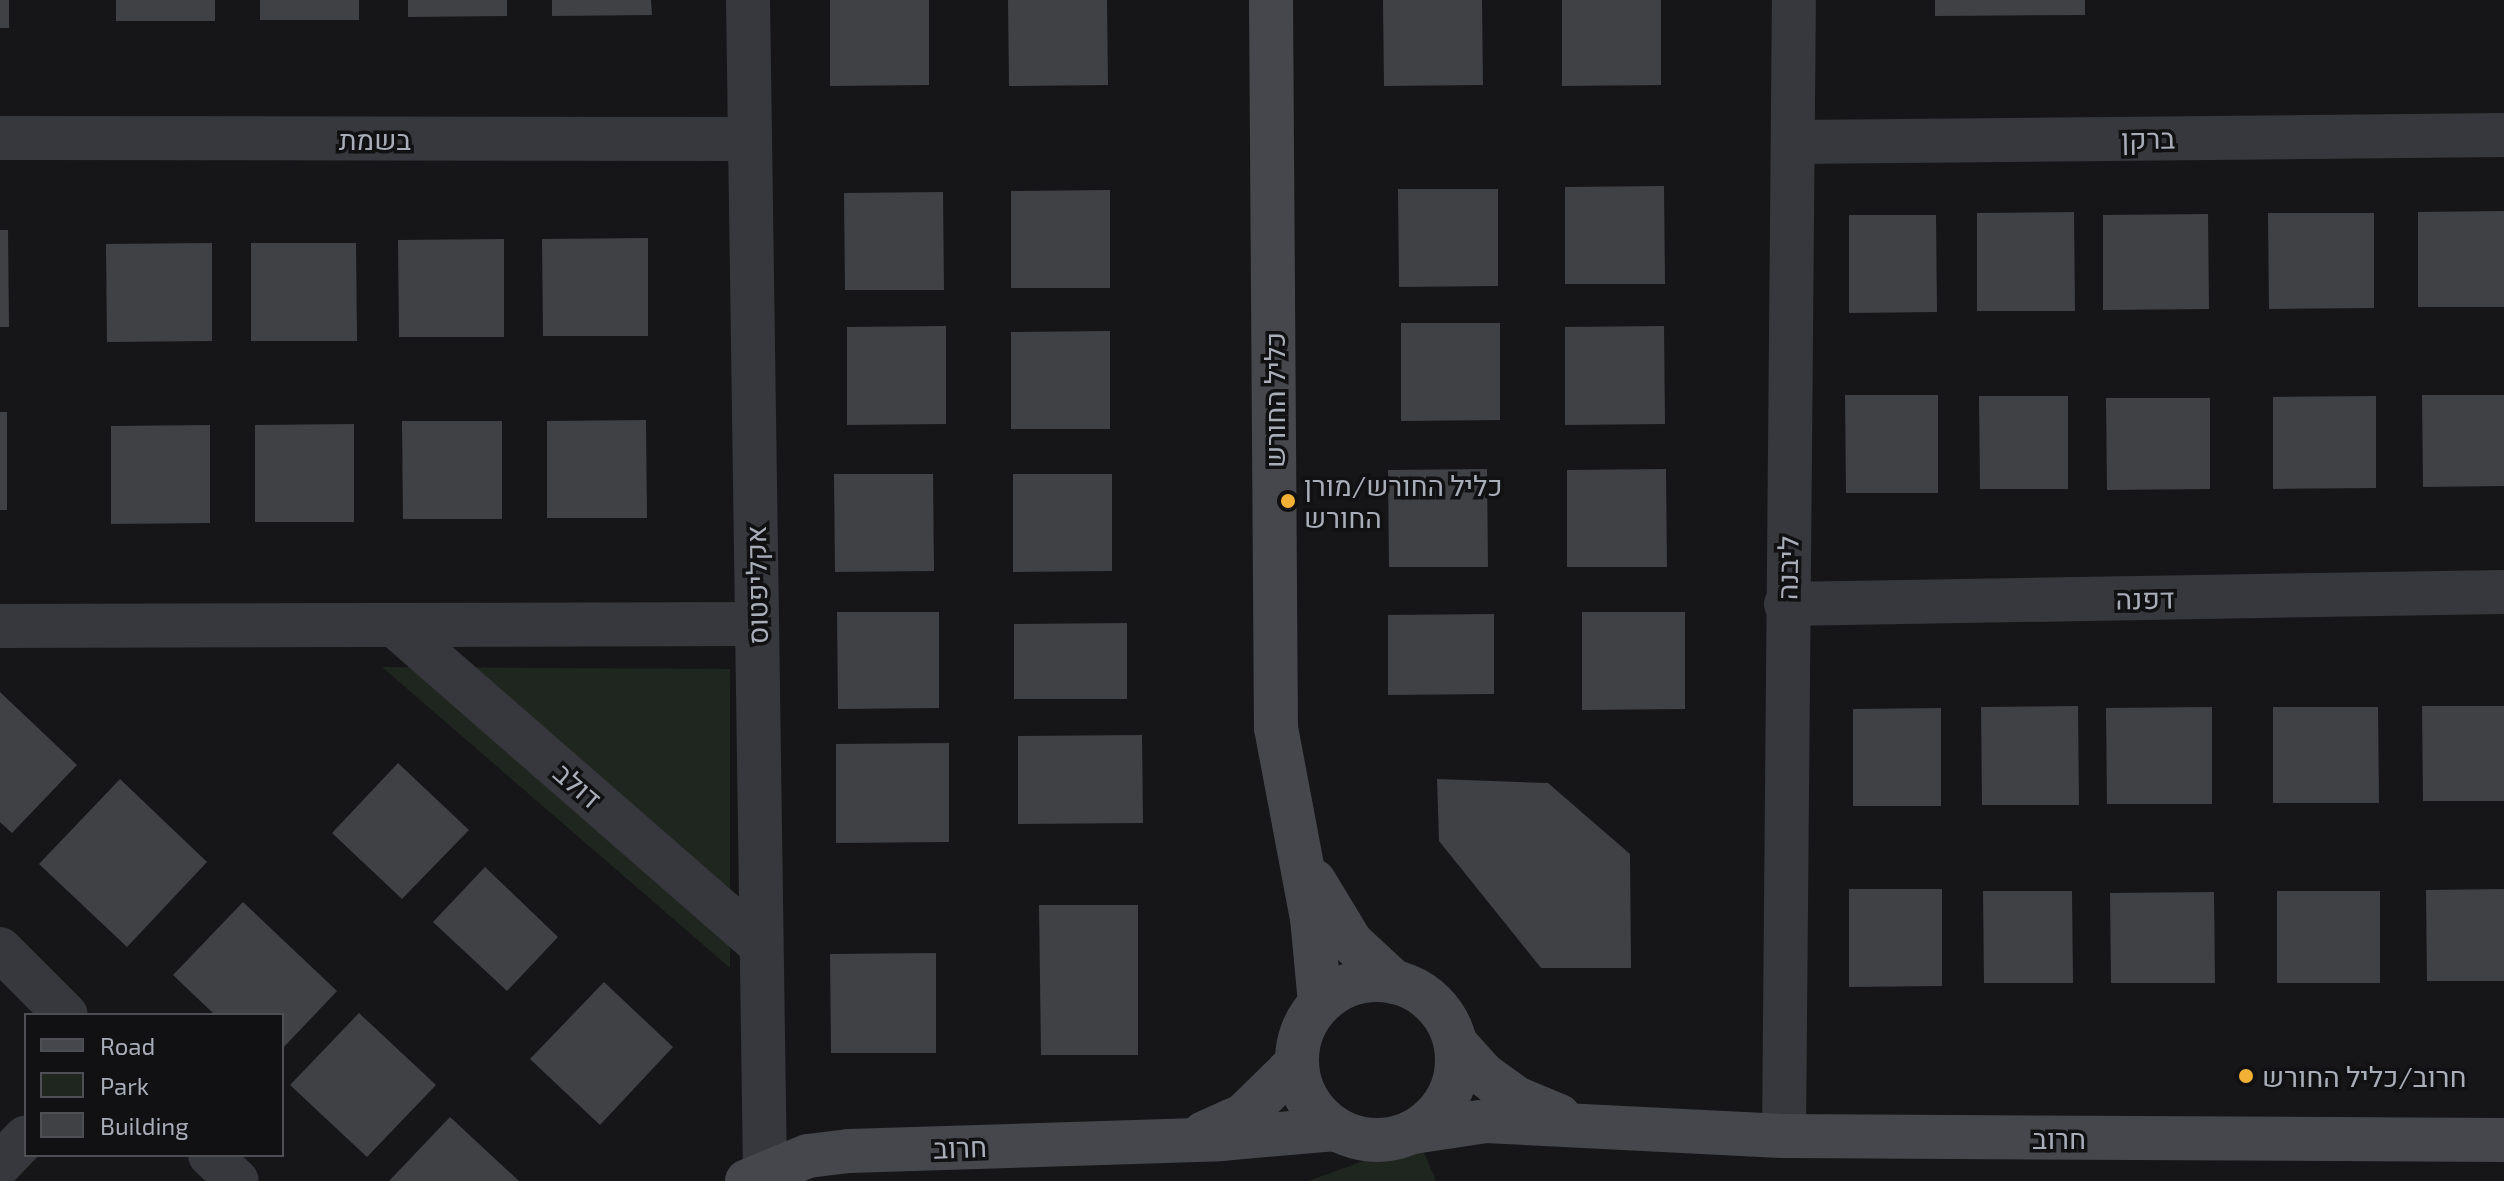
<!DOCTYPE html>
<html>
<head>
<meta charset="utf-8">
<style>
	body { margin:0 }
	#map { position:relative; width:2504px; height:1181px; overflow:hidden; background:#161618; font-family:"Exo 2",Heebo,sans-serif }
	div>[style] { position:absolute }
	[style*='--x'] { left:calc(var(--x)*1px); top:calc(var(--y)*1px); width:calc(var(--w)*1px); rotate:calc(var(--a)*1deg) }
	.green>* { inset:0; background:#1e261f }
	.building>* { inset:0; background:#404145 }
	.street>* { height:44px; margin:-22px; padding:0 22px; transform-origin:22px; border-radius:22px; background:#37383d }
	.secondary>* { height:44px; margin:-22px; padding:0 22px; transform-origin:22px; border-radius:22px; background:#45474d }
	.secondary>.ring { margin:-22px; padding:0; box-sizing:content-box; background:none; border:44px solid #45474d; border-radius:50% }
	.dots>* { width:22px; height:22px; translate:-50% -50%; box-sizing:border-box; border:4px solid #111113; border-radius:50% }
	span { translate:-50% -50%; white-space:nowrap; text-align:center; line-height:1.15; -webkit-text-stroke:7px #111113; paint-order:stroke }
	.street-label { font-size:28px; color:#a8adb8 }
	.poi-label { font-size:28px; color:#a8adb8 }
	.left { translate:0 -50%; text-align:left }
	.legend { position:absolute; left:24px; top:1013px; width:260px; height:144px; box-sizing:border-box; background:#111113; border:2px solid #4d4f55; margin:0; padding:10px 14px; list-style:none; font-size:24px; color:#a8adb8 }
	.legend li { display:flex; align-items:center; gap:16px; height:40px }
	.legend b { width:40px; border:2px solid #4d4f55 }
</style>
</head>
<body>
<div id="map">
	<div class="green">
		<i style="clip-path:polygon(382px 667px,730px 669px,730px 968px)"></i>
		<i style="clip-path:polygon(1419px 1141px,1436px 1181px,1308px 1181px)"></i>
	</div>
	<div class="building">
		<i style="clip-path:polygon(0 0,9px 0,9px 28px,0 28px)"></i>
		<i style="clip-path:polygon(116px 0,215px 0,215px 21px,116px 21px)"></i>
		<i style="clip-path:polygon(260px 0,359px 0,359px 20px,260px 20px)"></i>
		<i style="clip-path:polygon(408px 0,507px 0,507px 16px,408px 17px)"></i>
		<i style="clip-path:polygon(552px 0,651px 0,652px 15px,552px 16px)"></i>
		<i style="clip-path:polygon(830px 0,929px 0,929px 85px,830px 86px)"></i>
		<i style="clip-path:polygon(1008px 0,1107px 0,1108px 85px,1009px 86px)"></i>
		<i style="clip-path:polygon(1383px 0,1482px 0,1483px 85px,1384px 86px)"></i>
		<i style="clip-path:polygon(1562px 0,1661px 0,1661px 85px,1562px 86px)"></i>
		<i style="clip-path:polygon(1935px 0,2085px 0,2085px 15px,1935px 16px)"></i>
		<i style="clip-path:polygon(1664px 186px,1665px 284px,1565px 284px,1565px 187px)"></i>
		<i style="clip-path:polygon(1398px 189px,1498px 189px,1498px 286px,1399px 287px)"></i>
		<i style="clip-path:polygon(1110px 190px,1110px 288px,1011px 288px,1011px 191px)"></i>
		<i style="clip-path:polygon(943px 192px,944px 290px,845px 290px,844px 193px)"></i>
		<i style="clip-path:polygon(2504px 211px,2504px 307px,2418px 307px,2418px 212px)"></i>
		<i style="clip-path:polygon(2074px 212px,2075px 311px,1977px 311px,1977px 213px)"></i>
		<i style="clip-path:polygon(2268px 213px,2374px 213px,2374px 308px,2269px 309px)"></i>
		<i style="clip-path:polygon(2208px 214px,2209px 309px,2103px 310px,2103px 215px)"></i>
		<i style="clip-path:polygon(1849px 215px,1936px 215px,1937px 312px,1849px 313px)"></i>
		<i style="clip-path:polygon(0 230px,8px 230px,9px 327px,0 327px)"></i>
		<i style="clip-path:polygon(648px 238px,648px 336px,543px 336px,542px 239px)"></i>
		<i style="clip-path:polygon(504px 239px,504px 337px,399px 337px,398px 240px)"></i>
		<i style="clip-path:polygon(212px 243px,212px 341px,107px 342px,106px 244px)"></i>
		<i style="clip-path:polygon(251px 243px,356px 243px,357px 341px,251px 341px)"></i>
		<i style="clip-path:polygon(1401px 323px,1500px 323px,1500px 420px,1401px 421px)"></i>
		<i style="clip-path:polygon(946px 326px,946px 424px,847px 425px,847px 327px)"></i>
		<i style="clip-path:polygon(1664px 326px,1665px 424px,1565px 425px,1565px 327px)"></i>
		<i style="clip-path:polygon(1110px 331px,1110px 429px,1011px 429px,1011px 332px)"></i>
		<i style="clip-path:polygon(1845px 395px,1938px 395px,1938px 493px,1846px 493px)"></i>
		<i style="clip-path:polygon(2422px 395px,2504px 395px,2504px 486px,2423px 487px)"></i>
		<i style="clip-path:polygon(1979px 396px,2068px 396px,2068px 489px,1980px 489px)"></i>
		<i style="clip-path:polygon(2376px 396px,2376px 488px,2273px 489px,2273px 397px)"></i>
		<i style="clip-path:polygon(2106px 398px,2210px 398px,2210px 489px,2107px 490px)"></i>
		<i style="clip-path:polygon(0 412px,7px 412px,7px 510px,0 510px)"></i>
		<i style="clip-path:polygon(646px 420px,647px 518px,547px 518px,547px 421px)"></i>
		<i style="clip-path:polygon(402px 421px,502px 421px,502px 519px,403px 519px)"></i>
		<i style="clip-path:polygon(354px 424px,354px 522px,255px 522px,255px 425px)"></i>
		<i style="clip-path:polygon(210px 425px,210px 523px,111px 524px,111px 426px)"></i>
		<i style="clip-path:polygon(1487px 469px,1488px 567px,1389px 567px,1388px 470px)"></i>
		<i style="clip-path:polygon(1666px 469px,1667px 567px,1567px 567px,1567px 470px)"></i>
		<i style="clip-path:polygon(834px 474px,933px 474px,934px 571px,835px 572px)"></i>
		<i style="clip-path:polygon(1013px 474px,1112px 474px,1112px 571px,1013px 572px)"></i>
		<i style="clip-path:polygon(837px 612px,939px 612px,939px 708px,838px 709px)"></i>
		<i style="clip-path:polygon(1582px 612px,1685px 612px,1685px 709px,1582px 710px)"></i>
		<i style="clip-path:polygon(1494px 614px,1494px 694px,1388px 695px,1388px 615px)"></i>
		<i style="clip-path:polygon(1127px 623px,1127px 699px,1014px 699px,1014px 624px)"></i>
		<i style="clip-path:polygon(0 692px,77px 765px,12px 833px,0 822px)"></i>
		<i style="clip-path:polygon(2078px 706px,2079px 805px,1982px 805px,1981px 707px)"></i>
		<i style="clip-path:polygon(2422px 706px,2504px 706px,2504px 801px,2423px 801px)"></i>
		<i style="clip-path:polygon(2212px 707px,2212px 804px,2107px 804px,2106px 708px)"></i>
		<i style="clip-path:polygon(2273px 707px,2378px 707px,2379px 803px,2273px 803px)"></i>
		<i style="clip-path:polygon(1941px 708px,1941px 806px,1853px 806px,1853px 709px)"></i>
		<i style="clip-path:polygon(1142px 735px,1143px 823px,1018px 824px,1018px 736px)"></i>
		<i style="clip-path:polygon(949px 743px,949px 842px,836px 843px,836px 744px)"></i>
		<i style="clip-path:polygon(398px 763px,469px 830px,402px 899px,332px 833px)"></i>
		<i style="clip-path:polygon(120px 779px,207px 862px,127px 947px,39px 864px)"></i>
		<i style="clip-path:polygon(1437px 779px,1548px 783px,1630px 854px,1631px 968px,1541px 968px,1439px 841px)"></i>
		<i style="clip-path:polygon(485px 867px,558px 937px,507px 991px,433px 922px)"></i>
		<i style="clip-path:polygon(1849px 889px,1942px 889px,1942px 986px,1849px 987px)"></i>
		<i style="clip-path:polygon(2504px 889px,2504px 981px,2427px 981px,2426px 890px)"></i>
		<i style="clip-path:polygon(1983px 891px,2072px 891px,2073px 983px,1984px 983px)"></i>
		<i style="clip-path:polygon(2277px 891px,2380px 891px,2380px 983px,2277px 983px)"></i>
		<i style="clip-path:polygon(2214px 892px,2215px 983px,2111px 983px,2110px 893px)"></i>
		<i style="clip-path:polygon(243px 902px,337px 991px,282px 1049px,282px 1015px,215px 1015px,173px 975px)"></i>
		<i style="clip-path:polygon(1039px 905px,1138px 905px,1138px 1055px,1041px 1055px)"></i>
		<i style="clip-path:polygon(936px 953px,936px 1053px,831px 1053px,830px 954px)"></i>
		<i style="clip-path:polygon(604px 982px,673px 1047px,600px 1125px,530px 1059px)"></i>
		<i style="clip-path:polygon(359px 1013px,436px 1085px,367px 1157px,290px 1085px)"></i>
		<i style="clip-path:polygon(450px 1117px,519px 1181px,389px 1181px)"></i>
	</div>
	<div class="street">
		<i style="--x:748;--y:0;--w:1170;--a:89.17"></i>
		<i style="--x:0;--y:138;--w:750;--a:0.08"></i>
		<i style="--x:1793;--y:142;--w:711;--a:-0.56"></i>
		<i style="--x:1786;--y:604;--w:718;--a:-0.96"></i>
		<i style="--x:394;--y:625;--w:487;--a:41.1"></i>
		<i style="--x:0;--y:626;--w:757;--a:-0.15"></i>
		<i style="--x:0;--y:949;--w:93;--a:45"></i>
		<i style="--x:1784;--y:1136;--w:1136;--a:-89.5"></i>
		<i style="--x:210;--y:1155;--w:37;--a:44"></i>
		<i style="--x:0;--y:1164;--w:37;--a:-46"></i>
	</div>
	<div class="secondary">
		<i style="--x:1271;--y:0;--w:728;--a:89.61"></i>
		<i style="--x:1276;--y:728;--w:193;--a:79.3"></i>
		<i style="--x:1312;--y:918;--w:85;--a:84.6"></i>
		<i style="--x:1314;--y:881;--w:71;--a:58.8"></i>
		<i style="--x:1351;--y:942;--w:59;--a:42.9"></i>
		<i class="ring" style="left:1297px;top:980px;width:116px;height:116px"></i>
		<i style="--x:1456;--y:1044;--w:40;--a:48"></i>
		<i style="--x:1483;--y:1074;--w:41;--a:36"></i>
		<i style="--x:1516;--y:1098;--w:47;--a:22.7"></i>
		<i style="--x:1413;--y:1132;--w:74;--a:-8.6"></i>
		<i style="--x:1486;--y:1121;--w:298;--a:2.9"></i>
		<i style="--x:1784;--y:1136;--w:720;--a:0.32"></i>
		<i style="--x:1204;--y:1133;--w:44;--a:-24.2"></i>
		<i style="--x:1244;--y:1115;--w:74;--a:-44.5"></i>
		<i style="--x:747;--y:1181;--w:66;--a:-22.3"></i>
		<i style="--x:808;--y:1156;--w:41;--a:-7"></i>
		<i style="--x:849;--y:1151;--w:372;--a:-1.8"></i>
		<i style="--x:1221;--y:1139;--w:115;--a:-5"></i>
	</div>
	<div class="dots">
		<i style="left:1288px;top:501px;background:#f2b134"></i>
		<i style="left:2246px;top:1076px;background:#f2b134"></i>
	</div>
	<div class="street-label">
		<span style="left:2148px;top:138px;rotate:-1deg">ברקן</span>
		<span style="left:375px;top:139px">בשמת</span>
		<span style="left:1274px;top:400px;rotate:-90deg">כליל החורש</span>
		<span style="left:1787px;top:568px;rotate:-89deg">ליבנה</span>
		<span style="left:756px;top:585px;rotate:-91deg">אקליפטוס</span>
		<span style="left:2145px;top:598px;rotate:-1deg">דפנה</span>
		<span style="left:578px;top:785px;rotate:41deg">דולב</span>
		<span style="left:2059px;top:1138px">חרוב</span>
		<span style="left:960px;top:1147px;rotate:-2deg">חרוב</span>
	</div>
	<div class="poi-label">
		<span class="left" style="left:1304px;top:501px">כליל החורש/מורן<br>החורש</span>
		<span class="left" style="left:2262px;top:1076px">חרוב/כליל החורש</span>
	</div>
	<ul class="legend">
	<li><b style="height:10px;background:#45474d"></b>Road</li>
	<li><b style="height:22px;background:#1e261f"></b>Park</li>
	<li><b style="height:22px;background:#404145"></b>Building</li>
	</ul>
</div>
</body>
</html>
